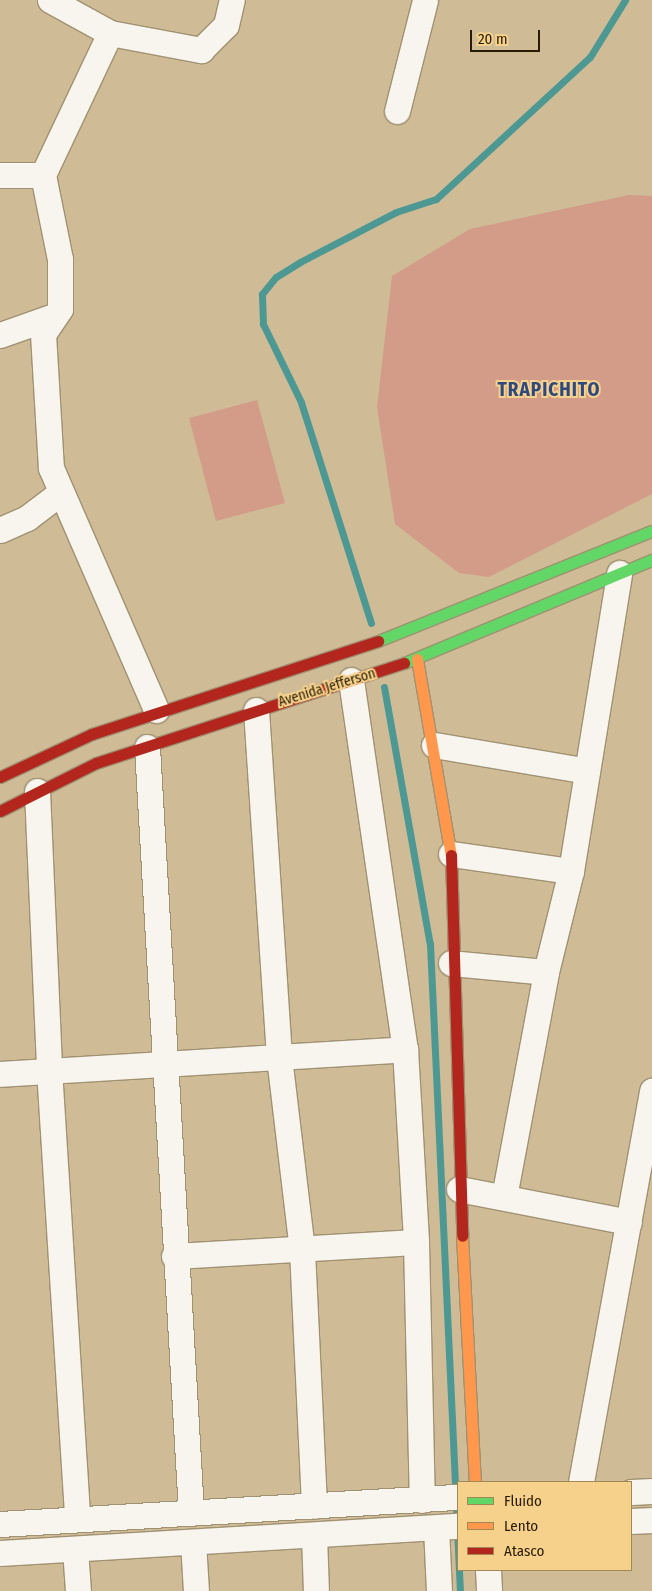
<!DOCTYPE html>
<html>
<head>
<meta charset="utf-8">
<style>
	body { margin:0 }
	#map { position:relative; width:652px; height:1591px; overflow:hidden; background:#cfbc96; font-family:"Fira Sans Condensed",sans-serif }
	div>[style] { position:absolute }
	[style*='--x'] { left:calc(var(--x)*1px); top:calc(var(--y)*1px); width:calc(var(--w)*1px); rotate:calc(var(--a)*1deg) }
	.green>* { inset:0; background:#d29c88 }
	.stream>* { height:7px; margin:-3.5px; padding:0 3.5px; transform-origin:3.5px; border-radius:3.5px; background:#4e9893 }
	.roads { filter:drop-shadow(1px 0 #a09172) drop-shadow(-1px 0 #a09172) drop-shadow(0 1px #a09172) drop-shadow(0 -1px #a09172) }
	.street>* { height:25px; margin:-12.5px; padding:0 12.5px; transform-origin:12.5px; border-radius:12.5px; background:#f8f5ef }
	.fast>* { height:11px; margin:-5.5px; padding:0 5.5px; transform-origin:5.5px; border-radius:5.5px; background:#63d668 }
	.slow>* { height:11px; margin:-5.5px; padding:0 5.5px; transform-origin:5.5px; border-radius:5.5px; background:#ff974d }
	.jam>* { height:11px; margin:-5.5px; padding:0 5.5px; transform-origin:5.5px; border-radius:5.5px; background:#b3261e }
	span { translate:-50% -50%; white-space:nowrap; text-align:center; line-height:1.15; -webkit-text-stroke:4px #f5d18b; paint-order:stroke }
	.street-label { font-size:14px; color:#281b00 }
	.district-label { font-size:19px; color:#2e4880; font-weight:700; letter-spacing:1px }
	.legend { position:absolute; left:457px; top:1481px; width:175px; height:90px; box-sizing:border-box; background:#f5d18b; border:1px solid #a38853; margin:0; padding:6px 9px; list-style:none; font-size:15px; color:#281b00 }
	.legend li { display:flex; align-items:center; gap:10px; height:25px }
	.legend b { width:25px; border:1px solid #a38853 }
	.scale { position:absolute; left:470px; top:30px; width:70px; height:22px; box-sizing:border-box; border:2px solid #281b00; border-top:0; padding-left:6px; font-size:15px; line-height:18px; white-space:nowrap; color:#281b00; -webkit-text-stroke:4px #f5d18b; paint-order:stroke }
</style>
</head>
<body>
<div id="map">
	<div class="green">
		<i style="clip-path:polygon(629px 195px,652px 196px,652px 494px,489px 577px,459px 573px,395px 524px,377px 407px,392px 276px,470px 229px)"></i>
		<i style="clip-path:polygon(257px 400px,285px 503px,216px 521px,189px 418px)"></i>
	</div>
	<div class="stream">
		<i style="--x:371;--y:623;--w:232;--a:-107.6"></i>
		<i style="--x:301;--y:402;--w:87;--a:-116"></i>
		<i style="--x:263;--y:324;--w:30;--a:-92"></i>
		<i style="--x:262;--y:294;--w:22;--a:-51"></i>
		<i style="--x:276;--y:277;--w:28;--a:-32"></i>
		<i style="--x:300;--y:262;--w:108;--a:-27.5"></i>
		<i style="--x:396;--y:212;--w:42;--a:-18"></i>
		<i style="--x:436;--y:199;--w:209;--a:-42.7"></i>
		<i style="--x:590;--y:57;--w:67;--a:-58.4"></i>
		<i style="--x:384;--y:687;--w:261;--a:79.9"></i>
		<i style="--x:430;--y:944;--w:648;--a:87.35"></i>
	</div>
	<div class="roads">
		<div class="street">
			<i style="--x:50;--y:0;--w:68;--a:28.8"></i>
			<i style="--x:110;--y:33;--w:93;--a:10.6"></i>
			<i style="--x:201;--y:50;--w:35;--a:-45"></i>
			<i style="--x:226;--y:25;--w:26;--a:-77"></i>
			<i style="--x:110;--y:33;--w:157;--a:115.3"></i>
			<i style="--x:43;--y:175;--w:86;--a:78.6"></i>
			<i style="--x:60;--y:259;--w:50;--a:90"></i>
			<i style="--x:60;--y:309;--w:30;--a:124"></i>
			<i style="--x:43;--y:334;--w:134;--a:86.6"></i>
			<i style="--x:51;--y:468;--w:264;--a:66.5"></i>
			<i style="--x:397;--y:111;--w:114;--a:-75.8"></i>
			<i style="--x:0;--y:175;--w:43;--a:0"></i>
			<i style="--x:0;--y:335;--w:54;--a:-19.4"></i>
			<i style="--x:0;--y:530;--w:30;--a:-24"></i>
			<i style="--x:27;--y:518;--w:41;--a:-37.1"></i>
			<i style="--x:351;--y:680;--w:373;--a:81.7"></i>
			<i style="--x:405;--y:1049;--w:193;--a:86.7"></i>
			<i style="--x:416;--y:1242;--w:258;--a:88.7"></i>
			<i style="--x:256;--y:710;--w:348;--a:86.2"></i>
			<i style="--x:279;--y:1057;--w:194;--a:83.2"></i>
			<i style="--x:302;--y:1250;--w:256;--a:87.3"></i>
			<i style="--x:434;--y:745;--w:155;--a:9.6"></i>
			<i style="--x:147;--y:747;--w:767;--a:86.71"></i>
			<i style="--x:37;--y:791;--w:278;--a:87.5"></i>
			<i style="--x:49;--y:1069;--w:451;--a:86.4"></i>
			<i style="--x:451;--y:854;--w:121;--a:8.1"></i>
			<i style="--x:451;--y:963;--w:95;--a:5.4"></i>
			<i style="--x:0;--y:1074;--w:406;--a:-3.5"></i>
			<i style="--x:459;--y:1189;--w:173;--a:11"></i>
			<i style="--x:504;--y:1197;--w:229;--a:-79.4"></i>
			<i style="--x:546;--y:972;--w:104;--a:-76.1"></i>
			<i style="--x:571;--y:871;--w:302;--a:-80.8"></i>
			<i style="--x:174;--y:1256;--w:242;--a:-3.3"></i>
			<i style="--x:581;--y:1482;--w:398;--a:-79.7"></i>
			<i style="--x:631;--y:1492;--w:21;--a:-3"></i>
			<i style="--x:631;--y:1521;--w:21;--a:-3"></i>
			<i style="--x:0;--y:1524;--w:459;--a:-3.4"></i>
			<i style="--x:436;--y:1528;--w:63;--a:87.3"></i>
			<i style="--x:314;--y:1535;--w:56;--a:88"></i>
			<i style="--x:193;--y:1542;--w:49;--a:86.5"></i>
			<i style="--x:75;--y:1549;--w:42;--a:85.9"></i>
			<i style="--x:0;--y:1553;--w:459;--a:-3.4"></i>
			<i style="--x:488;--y:1570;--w:21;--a:87"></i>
		</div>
		<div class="fast">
			<i style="--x:378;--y:641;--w:295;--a:-21.9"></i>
			<i style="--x:404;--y:663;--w:269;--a:-22.6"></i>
		</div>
		<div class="slow">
			<i style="--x:417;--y:659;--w:199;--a:80.2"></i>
			<i style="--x:462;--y:1236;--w:246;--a:87"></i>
		</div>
		<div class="jam">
			<i style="--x:0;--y:777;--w:102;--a:-25.1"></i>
			<i style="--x:92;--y:734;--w:301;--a:-18"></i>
			<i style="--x:0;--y:811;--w:107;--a:-26.6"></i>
			<i style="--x:96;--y:763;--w:324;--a:-18"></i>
			<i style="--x:451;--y:855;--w:381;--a:88.3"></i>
		</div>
	</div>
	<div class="street-label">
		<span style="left:327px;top:688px;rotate:-17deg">Avenida Jefferson</span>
	</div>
	<div class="district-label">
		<span style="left:549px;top:390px">TRAPICHITO</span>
	</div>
	<ul class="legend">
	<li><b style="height:6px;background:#63d668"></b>Fluido</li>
	<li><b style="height:6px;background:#ff974d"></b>Lento</li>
	<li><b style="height:6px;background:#b3261e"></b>Atasco</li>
	</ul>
	<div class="scale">20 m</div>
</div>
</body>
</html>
